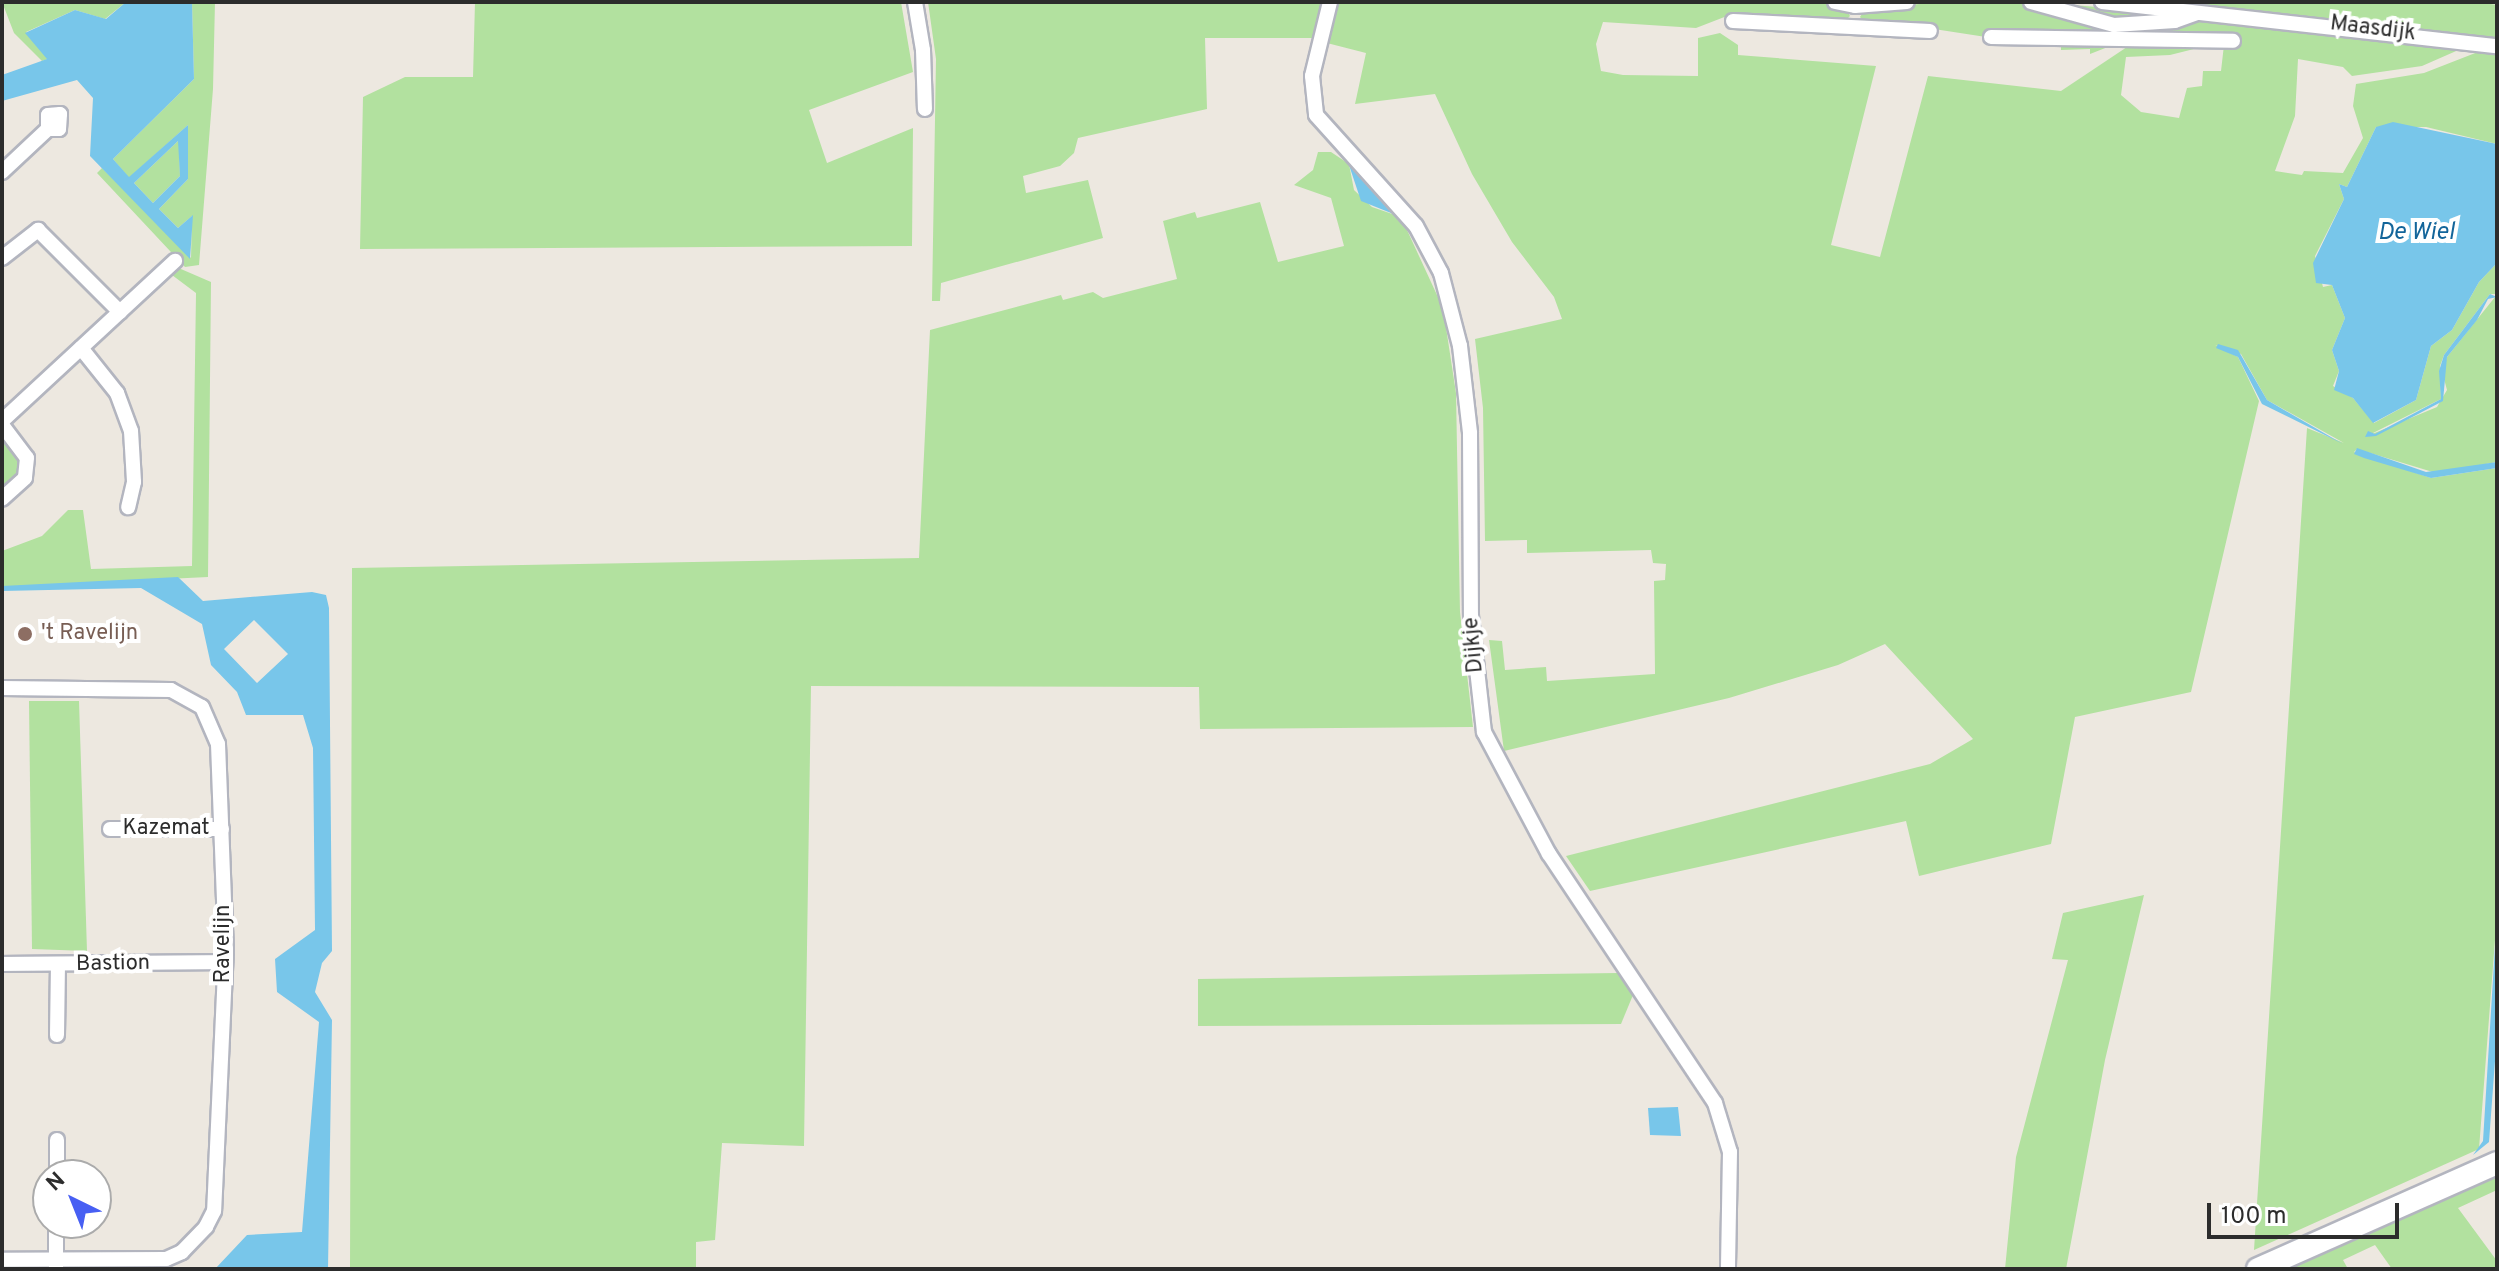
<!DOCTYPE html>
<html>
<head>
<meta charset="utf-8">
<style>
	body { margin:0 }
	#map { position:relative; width:2499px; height:1271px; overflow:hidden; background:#ede8e0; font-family:Overpass,sans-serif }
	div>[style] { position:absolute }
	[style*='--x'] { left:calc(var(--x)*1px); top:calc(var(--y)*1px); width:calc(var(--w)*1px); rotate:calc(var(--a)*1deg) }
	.green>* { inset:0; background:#b2e19f }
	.water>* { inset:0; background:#78c6ea }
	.roads { filter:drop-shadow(2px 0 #b3b5bf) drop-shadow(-2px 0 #b3b5bf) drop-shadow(0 2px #b3b5bf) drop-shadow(0 -2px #b3b5bf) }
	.street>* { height:14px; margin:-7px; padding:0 7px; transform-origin:7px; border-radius:7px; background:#fff }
	.secondary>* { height:22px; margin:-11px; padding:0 11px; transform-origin:11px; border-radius:11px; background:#fff }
	.dots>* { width:22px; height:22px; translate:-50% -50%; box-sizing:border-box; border:4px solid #fff; border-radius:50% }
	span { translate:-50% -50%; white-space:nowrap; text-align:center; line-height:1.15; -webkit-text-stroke:8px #fff; paint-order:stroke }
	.street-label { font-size:22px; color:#2c2c2c }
	.education-label { font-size:22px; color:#785e54 }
	.left { translate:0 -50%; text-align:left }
	.water-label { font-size:24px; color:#13659a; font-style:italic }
	.frame { position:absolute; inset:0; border:4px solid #2c2c2c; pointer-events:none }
	.north { position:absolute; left:32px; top:1159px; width:80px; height:80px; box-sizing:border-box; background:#fff; border:2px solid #ababab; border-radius:50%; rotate:317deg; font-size:22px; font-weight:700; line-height:32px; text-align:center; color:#2c2c2c }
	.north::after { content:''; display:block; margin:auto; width:28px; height:36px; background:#475ff3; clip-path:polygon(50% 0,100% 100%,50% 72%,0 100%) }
	.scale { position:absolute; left:2207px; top:1203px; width:192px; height:36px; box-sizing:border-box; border:4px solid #2c2c2c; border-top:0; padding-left:10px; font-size:24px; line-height:28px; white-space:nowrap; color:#2c2c2c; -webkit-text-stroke:6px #fff; paint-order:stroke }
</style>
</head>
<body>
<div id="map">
	<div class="green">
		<i style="clip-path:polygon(2px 2px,126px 2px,105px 19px,75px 10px,26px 32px,48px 59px,42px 61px,14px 33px)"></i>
		<i style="clip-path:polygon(192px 2px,215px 2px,213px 89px,199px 265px,185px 267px,97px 173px,102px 168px,191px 258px,192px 216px,178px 228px,159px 209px,188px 179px,188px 125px,129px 178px,113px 159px,194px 79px)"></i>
		<i style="clip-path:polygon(475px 2px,901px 2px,913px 72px,809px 110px,827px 163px,913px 128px,912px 246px,360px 249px,363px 97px,405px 77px,473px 77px)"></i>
		<i style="clip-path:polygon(928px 2px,1327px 2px,1317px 38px,1205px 38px,1207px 109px,1078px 138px,1074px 153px,1060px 166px,1023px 176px,1026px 193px,1088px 180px,1103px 238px,941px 283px,940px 301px,932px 301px,936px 59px)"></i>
		<i style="clip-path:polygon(1335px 2px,1823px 2px,1845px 7px,1850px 16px,1844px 22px,1727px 16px,1696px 28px,1603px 22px,1596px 44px,1601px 71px,1623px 75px,1698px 76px,1698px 38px,1720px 33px,1738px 45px,1738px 55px,1876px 66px,1831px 245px,1880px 257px,1928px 76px,2061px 91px,2130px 45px,2210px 45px,2170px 55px,2126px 57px,2121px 95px,2141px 112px,2179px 118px,2187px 88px,2202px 86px,2203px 71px,2221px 71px,2224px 45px,2239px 45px,2240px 38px,2122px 35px,2121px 31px,2197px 17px,2463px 48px,2422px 66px,2352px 76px,2343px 67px,2298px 59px,2295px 116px,2275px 171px,2302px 175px,2304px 171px,2343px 173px,2363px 138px,2353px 106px,2356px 84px,2424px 73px,2483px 50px,2497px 52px,2497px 144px,2426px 127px,2376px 127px,2347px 187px,2339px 184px,2344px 199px,2315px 256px,2323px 287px,2332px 285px,2345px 318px,2332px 350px,2339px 371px,2333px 386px,2353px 398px,2374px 423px,2416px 400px,2431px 346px,2452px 330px,2479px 282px,2497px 263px,2497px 294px,2490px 294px,2444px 355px,2440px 366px,2441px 399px,2365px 437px,2437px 407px,2447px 390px,2442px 371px,2447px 357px,2495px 297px,2497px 462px,2436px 473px,2357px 449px,2354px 452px,2431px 478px,2497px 468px,2497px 914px,2479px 1149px,2254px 1250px,2307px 428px,2344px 443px,2267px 400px,2241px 354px,2215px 345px,2238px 357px,2259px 401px,2191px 692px,2075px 717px,2051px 844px,1919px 876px,1906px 821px,1590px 891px,1566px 856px,1930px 764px,1973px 739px,1885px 644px,1838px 665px,1729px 698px,1504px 751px,1489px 640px,1502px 641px,1505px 670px,1546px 667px,1547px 681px,1655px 674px,1654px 581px,1665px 580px,1666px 564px,1653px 563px,1651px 550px,1527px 553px,1527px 540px,1485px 541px,1483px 408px,1475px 339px,1562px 319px,1554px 297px,1512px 242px,1472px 174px,1435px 94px,1355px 104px,1366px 53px,1323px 42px)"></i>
		<i style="clip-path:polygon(1941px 2px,2021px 2px,2039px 13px,2110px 30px,1986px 37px,1934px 29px,1934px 25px,1864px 22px,1860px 17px,1865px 9px)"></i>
		<i style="clip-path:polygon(2036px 2px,2183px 14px,2123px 22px)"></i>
		<i style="clip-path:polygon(2170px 2px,2478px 2px,2497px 5px,2497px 39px)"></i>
		<i style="clip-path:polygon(2061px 42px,2118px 43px,2090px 54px,2090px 49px,2061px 50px)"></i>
		<i style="clip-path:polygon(179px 140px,180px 176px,153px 203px,134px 183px)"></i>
		<i style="clip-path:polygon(1318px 152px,1331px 152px,1349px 164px,1354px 190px,1372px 207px,1401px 217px,1443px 308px,1456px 393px,1460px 612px,1473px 727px,1200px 729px,1199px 687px,811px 686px,804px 1146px,722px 1143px,715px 1240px,696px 1242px,696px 1269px,350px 1269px,352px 568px,919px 558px,930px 330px,1061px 295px,1063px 300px,1093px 292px,1103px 298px,1177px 279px,1163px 221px,1195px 212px,1197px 218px,1260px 202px,1278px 262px,1344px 246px,1331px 198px,1294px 185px,1313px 170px)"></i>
		<i style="clip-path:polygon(174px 266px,211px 282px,208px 577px,2px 587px,2px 551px,42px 536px,68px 510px,83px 510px,91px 569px,192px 566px,196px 293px,168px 272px)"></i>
		<i style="clip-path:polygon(2px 430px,17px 444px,22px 474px,2px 494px)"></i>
		<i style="clip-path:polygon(29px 701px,79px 701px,87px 951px,32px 949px)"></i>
		<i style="clip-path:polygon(2144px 895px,2105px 1060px,2066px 1269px,2005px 1269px,2016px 1157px,2068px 960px,2052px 959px,2063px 913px)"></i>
		<i style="clip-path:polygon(1618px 973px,1633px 995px,1621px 1024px,1198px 1026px,1198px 979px)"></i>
		<i style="clip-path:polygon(2497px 1170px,2497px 1190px,2458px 1208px,2497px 1261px,2497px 1269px,2392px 1269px,2375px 1245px,2343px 1260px,2348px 1269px,2278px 1269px)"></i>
	</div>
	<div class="water">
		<i style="clip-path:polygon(evenodd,126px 2px,192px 2px,194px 79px,113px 159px,129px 177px,188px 125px,188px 179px,159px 209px,178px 228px,193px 215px,190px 259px,90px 156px,93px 98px,77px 80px,2px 101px,2px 75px,47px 59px,25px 33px,75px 10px,106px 19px,126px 2px,178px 141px,180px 176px,153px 203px,134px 183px,178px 141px)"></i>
		<i style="clip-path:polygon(2393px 122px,2497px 144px,2497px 263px,2479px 282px,2452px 330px,2431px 346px,2416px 400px,2373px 423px,2353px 398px,2334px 390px,2339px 371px,2332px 350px,2345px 318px,2332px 285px,2316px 283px,2313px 263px,2344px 199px,2339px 184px,2347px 187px,2376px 127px)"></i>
		<i style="clip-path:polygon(1349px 165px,1373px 186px,1401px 217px,1361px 201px)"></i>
		<i style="clip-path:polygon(2490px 294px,2497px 297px,2488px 299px,2477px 320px,2447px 357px,2443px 401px,2376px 436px,2365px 437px,2368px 431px,2375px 434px,2441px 399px,2439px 371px,2444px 355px)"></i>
		<i style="clip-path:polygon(2218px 344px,2238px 350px,2267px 400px,2343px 444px,2262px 404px,2238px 357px,2216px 348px)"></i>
		<i style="clip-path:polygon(2357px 448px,2426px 472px,2497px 462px,2497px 468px,2431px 478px,2364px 458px,2354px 454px)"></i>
		<i style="clip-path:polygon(evenodd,178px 577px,203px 601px,312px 592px,326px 595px,329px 608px,332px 951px,322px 963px,315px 992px,332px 1020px,328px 1269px,215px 1269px,247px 1235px,302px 1232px,319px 1022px,277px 992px,275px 959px,315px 930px,313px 748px,303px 715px,246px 715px,237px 692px,211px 665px,202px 624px,141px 588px,2px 591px,2px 586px,178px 577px,254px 620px,288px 654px,257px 683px,224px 649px,254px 620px)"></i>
		<i style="clip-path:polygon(2497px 914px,2497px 1034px,2489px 1142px,2473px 1155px,2483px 1141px)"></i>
		<i style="clip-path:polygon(1678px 1107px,1681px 1136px,1650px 1135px,1648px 1108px)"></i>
	</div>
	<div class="roads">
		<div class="street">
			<i style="--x:915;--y:2;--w:49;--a:80.5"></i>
			<i style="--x:923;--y:50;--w:59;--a:88.1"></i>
			<i style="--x:1330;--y:2;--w:76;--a:103.7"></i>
			<i style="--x:1312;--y:76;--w:39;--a:84"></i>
			<i style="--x:1316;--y:115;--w:149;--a:48"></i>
			<i style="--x:1416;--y:226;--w:53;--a:62"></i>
			<i style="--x:1441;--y:273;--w:75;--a:75.4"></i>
			<i style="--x:1460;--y:346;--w:88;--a:83.4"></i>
			<i style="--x:1470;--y:433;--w:183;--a:89.7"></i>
			<i style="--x:1471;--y:616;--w:117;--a:83.6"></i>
			<i style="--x:1484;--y:732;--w:138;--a:62"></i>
			<i style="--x:1549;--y:854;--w:299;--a:56.3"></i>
			<i style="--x:1715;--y:1103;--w:51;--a:73"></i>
			<i style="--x:1730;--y:1152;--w:117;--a:91"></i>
			<i style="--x:1835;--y:2;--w:20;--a:11"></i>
			<i style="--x:1855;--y:6;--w:52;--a:-4.4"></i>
			<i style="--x:2031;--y:2;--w:86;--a:15.5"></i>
			<i style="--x:2114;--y:25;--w:61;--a:-3.8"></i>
			<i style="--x:2175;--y:21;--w:23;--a:-20"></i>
			<i style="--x:2102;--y:2;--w:397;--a:6.4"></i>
			<i style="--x:1733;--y:21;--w:197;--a:2.9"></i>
			<i style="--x:1991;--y:37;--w:242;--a:0.9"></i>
			<i style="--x:2;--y:172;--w:63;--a:-43.1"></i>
			<i style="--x:48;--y:129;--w:11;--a:0"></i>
			<i style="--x:59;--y:129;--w:15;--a:-86"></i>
			<i style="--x:60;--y:114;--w:12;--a:175"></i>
			<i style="--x:48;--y:115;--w:14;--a:90"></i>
			<i style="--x:2;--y:258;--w:46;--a:-37.9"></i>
			<i style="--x:38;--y:230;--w:116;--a:45"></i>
			<i style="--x:81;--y:348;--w:58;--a:51.3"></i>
			<i style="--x:117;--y:393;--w:40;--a:69.8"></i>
			<i style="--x:131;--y:431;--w:51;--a:86.6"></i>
			<i style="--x:134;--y:482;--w:26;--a:103"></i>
			<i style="--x:2;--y:421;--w:236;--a:-42.8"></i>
			<i style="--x:2;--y:425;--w:41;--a:52.9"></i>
			<i style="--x:27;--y:458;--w:20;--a:96"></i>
			<i style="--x:25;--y:478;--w:31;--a:138"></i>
			<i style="--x:2;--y:688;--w:169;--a:0.7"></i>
			<i style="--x:171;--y:690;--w:35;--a:29"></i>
			<i style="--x:202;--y:707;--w:40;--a:66.6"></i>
			<i style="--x:218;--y:744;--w:205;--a:87.8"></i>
			<i style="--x:226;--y:949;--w:262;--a:92.6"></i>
			<i style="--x:214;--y:1211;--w:18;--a:117"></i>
			<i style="--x:206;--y:1227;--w:35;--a:134"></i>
			<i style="--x:182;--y:1252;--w:17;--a:156"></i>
			<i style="--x:166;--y:1259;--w:164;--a:179.7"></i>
			<i style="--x:110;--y:829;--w:112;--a:0"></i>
			<i style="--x:2;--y:964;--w:223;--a:-0.5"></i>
			<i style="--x:57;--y:1035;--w:70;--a:-89.2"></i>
			<i style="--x:57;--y:1175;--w:35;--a:-90"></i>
			<i style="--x:56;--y:1267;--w:44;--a:-90"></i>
		</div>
		<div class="secondary">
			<i style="--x:2258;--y:1269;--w:261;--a:-23.9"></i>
		</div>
	</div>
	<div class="dots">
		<i style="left:25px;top:634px;background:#8d6e63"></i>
	</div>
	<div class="street-label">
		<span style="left:2373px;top:29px;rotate:7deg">Maasdijk</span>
		<span style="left:1474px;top:645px;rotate:-95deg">Dijkje</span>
		<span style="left:166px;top:829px">Kazemat</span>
		<span style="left:224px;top:944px;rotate:-90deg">Ravelijn</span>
		<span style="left:113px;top:964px;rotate:-1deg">Bastion</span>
	</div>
	<div class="education-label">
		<span class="left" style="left:41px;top:634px">'t Ravelijn</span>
	</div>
	<div class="water-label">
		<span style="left:2416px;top:234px">De Wiel</span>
	</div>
	<div class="frame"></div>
	<div class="north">N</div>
	<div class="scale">100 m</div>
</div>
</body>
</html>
